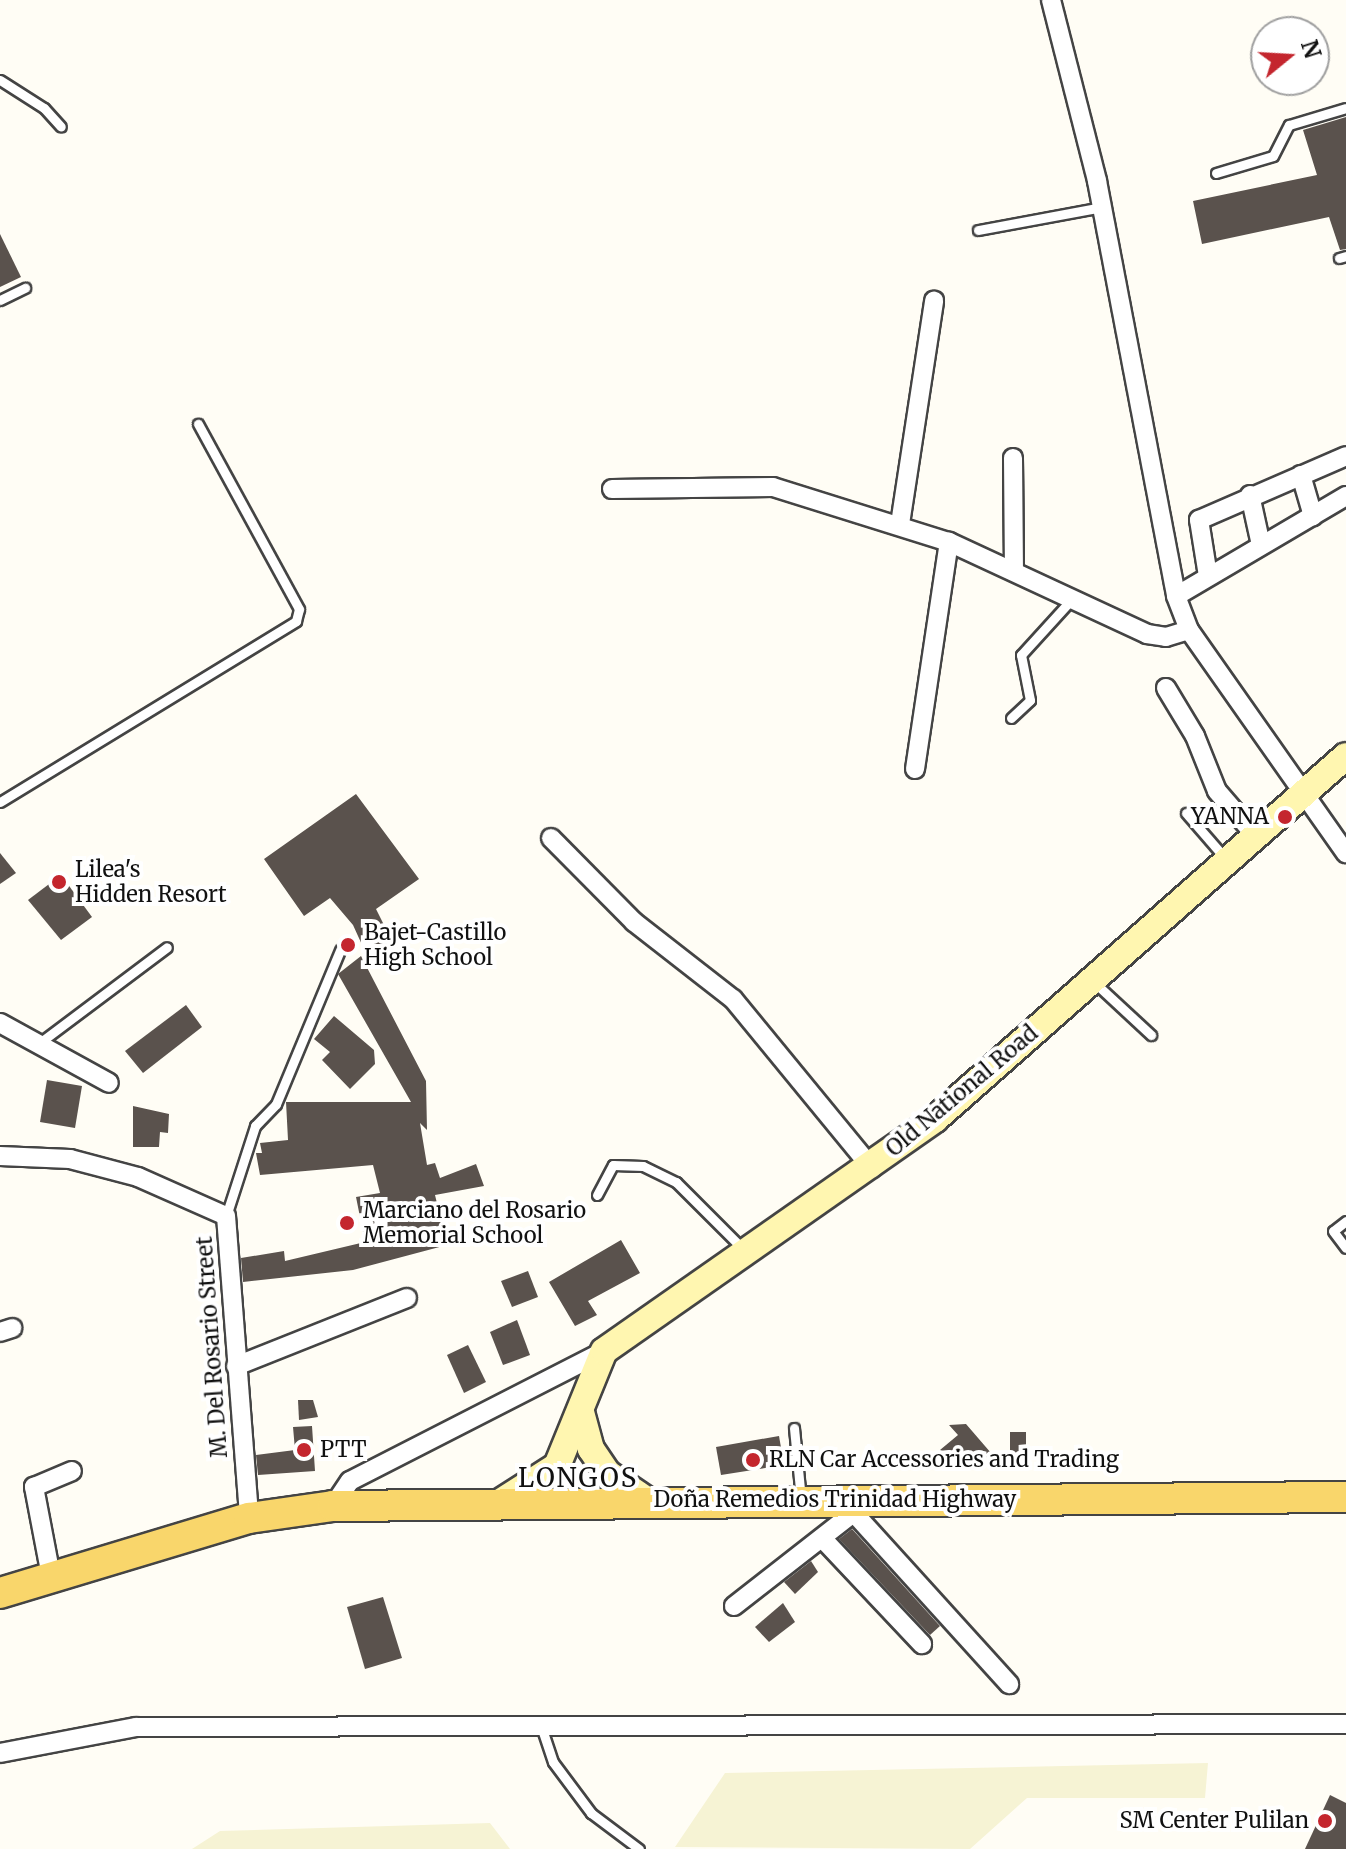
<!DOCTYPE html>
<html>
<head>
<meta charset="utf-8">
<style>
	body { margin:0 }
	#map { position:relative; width:1346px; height:1849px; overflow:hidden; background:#fffdf5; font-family:Merriweather,serif }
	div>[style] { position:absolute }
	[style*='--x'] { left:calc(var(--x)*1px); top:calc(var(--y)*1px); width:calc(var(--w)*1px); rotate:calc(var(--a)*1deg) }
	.farmland>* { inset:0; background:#f6f3d4 }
	.building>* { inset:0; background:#5a524d }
	.roads { filter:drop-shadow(2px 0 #444) drop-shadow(-2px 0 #444) drop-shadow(0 2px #444) drop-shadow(0 -2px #444) }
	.service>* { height:9px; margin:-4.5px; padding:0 4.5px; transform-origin:4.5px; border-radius:4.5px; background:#fff }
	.minor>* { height:18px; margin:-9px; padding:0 9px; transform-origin:9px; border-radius:9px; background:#fff }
	.secondary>* { height:26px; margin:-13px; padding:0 13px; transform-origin:13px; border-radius:13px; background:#fff6b0 }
	.primary>* { height:30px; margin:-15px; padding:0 15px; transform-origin:15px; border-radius:15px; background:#f9d66b }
	.dots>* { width:22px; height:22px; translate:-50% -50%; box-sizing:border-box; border:4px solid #fff; border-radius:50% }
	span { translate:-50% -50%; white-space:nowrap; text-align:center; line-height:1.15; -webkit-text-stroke:8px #fff; paint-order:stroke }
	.poi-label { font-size:22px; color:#111 }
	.right { translate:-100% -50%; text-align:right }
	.left { translate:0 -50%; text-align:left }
	.street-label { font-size:22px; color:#111 }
	.quarter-label { font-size:26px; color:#111; letter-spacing:2px }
	.north { position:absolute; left:1250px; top:16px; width:80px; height:80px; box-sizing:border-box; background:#fff; border:2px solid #a0a0a0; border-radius:50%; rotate:72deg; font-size:22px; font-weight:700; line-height:32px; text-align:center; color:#111 }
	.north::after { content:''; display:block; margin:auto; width:28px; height:36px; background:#c4262e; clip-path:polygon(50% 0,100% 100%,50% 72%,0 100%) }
</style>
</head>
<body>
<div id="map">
	<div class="farmland">
		<i style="clip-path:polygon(1208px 1763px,1205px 1798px,1027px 1798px,970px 1849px,675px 1847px,725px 1773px)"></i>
		<i style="clip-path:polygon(490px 1823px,510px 1849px,192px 1849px,220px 1831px)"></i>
	</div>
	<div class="building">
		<i style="clip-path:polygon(1346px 117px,1346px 249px,1340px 250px,1329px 217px,1202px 244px,1193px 201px,1317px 175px,1303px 130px)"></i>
		<i style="clip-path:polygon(0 234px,21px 277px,0 287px)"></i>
		<i style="clip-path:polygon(356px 794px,419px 879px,376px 909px,394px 945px,368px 958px,353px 925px,330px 898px,304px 916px,264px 859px)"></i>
		<i style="clip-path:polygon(0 853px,16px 873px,0 884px)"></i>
		<i style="clip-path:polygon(61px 875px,92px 917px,61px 940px,28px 900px)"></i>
		<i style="clip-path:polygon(361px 956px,426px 1081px,427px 1130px,420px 1123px,427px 1165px,435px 1163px,440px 1178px,476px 1164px,484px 1186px,435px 1195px,447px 1245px,353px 1270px,243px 1282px,241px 1258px,284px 1251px,285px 1261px,365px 1242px,356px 1197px,380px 1193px,373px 1165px,260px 1175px,256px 1153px,262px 1153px,260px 1143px,288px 1140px,286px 1102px,411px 1102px,338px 974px)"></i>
		<i style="clip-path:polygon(186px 1005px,202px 1027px,143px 1073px,125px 1051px)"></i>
		<i style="clip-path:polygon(334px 1016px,374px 1050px,375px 1064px,350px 1089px,322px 1060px,330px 1052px,314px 1039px)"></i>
		<i style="clip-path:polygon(47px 1080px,82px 1086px,75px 1128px,40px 1122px)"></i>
		<i style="clip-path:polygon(133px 1106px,169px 1114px,168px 1133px,160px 1132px,159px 1147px,133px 1147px)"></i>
		<i style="clip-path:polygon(621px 1240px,640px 1273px,588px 1301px,597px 1315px,575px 1326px,549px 1282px)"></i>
		<i style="clip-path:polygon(528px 1271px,538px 1297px,512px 1307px,501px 1281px)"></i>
		<i style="clip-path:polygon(517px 1320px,530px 1355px,503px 1365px,490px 1332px)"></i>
		<i style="clip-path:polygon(468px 1345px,486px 1382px,464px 1393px,447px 1355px)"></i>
		<i style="clip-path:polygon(298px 1400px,313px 1400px,318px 1417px,299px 1420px)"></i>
		<i style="clip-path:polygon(966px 1424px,991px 1453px,983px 1460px,976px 1454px,958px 1470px,940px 1450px,958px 1435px,949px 1425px)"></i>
		<i style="clip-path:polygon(312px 1426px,315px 1471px,258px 1475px,256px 1455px,295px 1450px,293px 1427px)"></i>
		<i style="clip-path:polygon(1010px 1432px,1026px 1432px,1026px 1466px,1010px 1466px)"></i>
		<i style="clip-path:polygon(779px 1436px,784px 1465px,721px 1475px,716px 1447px)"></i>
		<i style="clip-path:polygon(852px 1529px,940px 1626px,930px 1635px,839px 1539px)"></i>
		<i style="clip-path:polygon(811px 1561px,818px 1572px,795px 1594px,784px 1582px)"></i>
		<i style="clip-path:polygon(383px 1597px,402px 1658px,365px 1669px,347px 1607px)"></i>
		<i style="clip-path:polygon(783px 1603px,795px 1622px,769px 1642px,755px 1627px)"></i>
		<i style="clip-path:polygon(1330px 1795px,1346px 1803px,1346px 1849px,1305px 1849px)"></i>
	</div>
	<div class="roads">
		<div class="service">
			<i style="--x:0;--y:80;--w:52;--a:32.5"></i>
			<i style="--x:44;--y:108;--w:25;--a:48"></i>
			<i style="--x:1216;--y:173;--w:59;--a:-16.6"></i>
			<i style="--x:1273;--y:156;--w:35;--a:-63"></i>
			<i style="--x:1289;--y:125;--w:59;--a:-16.6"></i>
			<i style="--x:978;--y:230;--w:126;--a:-10.5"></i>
			<i style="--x:1339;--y:258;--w:7;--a:-16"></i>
			<i style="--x:0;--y:300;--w:28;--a:-26"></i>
			<i style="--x:1011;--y:718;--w:26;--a:-43"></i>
			<i style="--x:1030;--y:700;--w:46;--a:-101.3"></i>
			<i style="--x:1021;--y:655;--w:76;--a:-47.7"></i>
			<i style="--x:0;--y:802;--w:347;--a:-31.4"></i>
			<i style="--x:296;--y:621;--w:12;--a:-76"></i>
			<i style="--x:299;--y:609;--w:211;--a:-118.6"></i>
			<i style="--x:1186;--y:813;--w:60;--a:49.1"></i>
			<i style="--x:1094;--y:982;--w:78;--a:42.9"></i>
			<i style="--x:38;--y:1044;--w:161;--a:-36.9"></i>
			<i style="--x:597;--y:1195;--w:34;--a:-62"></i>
			<i style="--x:613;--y:1165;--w:30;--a:2"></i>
			<i style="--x:643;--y:1166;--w:37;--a:26"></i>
			<i style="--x:676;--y:1182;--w:95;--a:45"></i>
			<i style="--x:226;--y:1216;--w:95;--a:-72.1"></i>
			<i style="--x:255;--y:1126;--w:30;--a:-46"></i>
			<i style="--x:276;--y:1104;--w:167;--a:-67.4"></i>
			<i style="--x:1346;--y:1221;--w:16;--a:142"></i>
			<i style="--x:1333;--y:1231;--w:21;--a:53"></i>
			<i style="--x:794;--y:1428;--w:71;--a:84.4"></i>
			<i style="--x:540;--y:1723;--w:41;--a:71.6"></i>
			<i style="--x:553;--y:1762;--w:64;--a:53.3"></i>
			<i style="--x:591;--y:1813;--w:60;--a:36.9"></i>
		</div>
		<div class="minor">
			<i style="--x:1051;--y:0;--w:187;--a:75.7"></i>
			<i style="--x:1097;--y:181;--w:422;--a:79.2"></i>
			<i style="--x:1013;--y:458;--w:112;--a:89.5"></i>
			<i style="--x:1301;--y:475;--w:43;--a:73.7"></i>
			<i style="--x:612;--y:489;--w:161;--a:-0.7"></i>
			<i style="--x:773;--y:487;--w:184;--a:17.4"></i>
			<i style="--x:949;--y:542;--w:218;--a:24.9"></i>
			<i style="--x:1147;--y:634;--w:19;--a:9"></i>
			<i style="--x:1166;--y:637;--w:24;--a:-17"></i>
			<i style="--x:1250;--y:495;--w:51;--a:77.6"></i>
			<i style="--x:1346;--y:496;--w:197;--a:149.5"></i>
			<i style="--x:1176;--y:596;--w:36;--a:69"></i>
			<i style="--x:1189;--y:630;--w:273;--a:54.9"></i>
			<i style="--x:900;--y:524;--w:226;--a:-81.3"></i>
			<i style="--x:1208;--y:576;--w:57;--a:-99.1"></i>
			<i style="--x:1199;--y:520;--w:160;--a:-23.5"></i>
			<i style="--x:1166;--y:688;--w:56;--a:58.9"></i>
			<i style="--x:1195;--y:736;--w:59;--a:68.2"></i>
			<i style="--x:1217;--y:791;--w:60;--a:49.1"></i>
			<i style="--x:915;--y:769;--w:230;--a:-81.5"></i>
			<i style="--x:551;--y:838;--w:118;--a:45.3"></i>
			<i style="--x:634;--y:922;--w:125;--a:37.9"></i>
			<i style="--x:733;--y:999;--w:219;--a:50.6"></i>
			<i style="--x:0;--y:1023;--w:124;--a:28.8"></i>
			<i style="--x:0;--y:1156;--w:70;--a:2.5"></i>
			<i style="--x:70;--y:1159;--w:70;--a:14.8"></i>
			<i style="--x:138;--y:1177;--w:96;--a:23.9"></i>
			<i style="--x:226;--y:1216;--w:303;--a:85.6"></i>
			<i style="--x:0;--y:1332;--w:13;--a:-18"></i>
			<i style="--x:236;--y:1366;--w:184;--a:-21.7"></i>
			<i style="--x:844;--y:1502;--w:246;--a:47.8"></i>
			<i style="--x:333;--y:1506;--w:30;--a:-56"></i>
			<i style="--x:350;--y:1481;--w:285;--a:-27.1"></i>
			<i style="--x:822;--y:1538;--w:146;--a:46.7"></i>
			<i style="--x:51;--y:1576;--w:91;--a:-100.8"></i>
			<i style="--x:34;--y:1487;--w:41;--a:-22.8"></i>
			<i style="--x:734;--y:1606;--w:151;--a:-38"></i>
			<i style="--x:0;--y:1753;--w:138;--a:-10.8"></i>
			<i style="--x:136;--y:1727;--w:1210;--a:-0.14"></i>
		</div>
		<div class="secondary">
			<i style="--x:581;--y:1412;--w:38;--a:75"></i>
			<i style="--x:591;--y:1449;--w:29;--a:56"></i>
			<i style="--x:607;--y:1473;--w:50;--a:34.3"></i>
			<i style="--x:502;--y:1501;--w:65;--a:-32.5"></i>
			<i style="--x:557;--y:1466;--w:124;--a:-67.8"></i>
			<i style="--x:604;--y:1351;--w:404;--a:-35"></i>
			<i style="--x:935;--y:1119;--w:548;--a:-41.45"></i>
		</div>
		<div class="primary">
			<i style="--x:0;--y:1593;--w:260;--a:-16.8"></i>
			<i style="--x:249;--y:1518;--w:85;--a:-8.1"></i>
			<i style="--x:333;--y:1506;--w:1013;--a:-0.51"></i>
		</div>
	</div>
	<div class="dots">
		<i style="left:1285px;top:817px;background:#c4262e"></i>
		<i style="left:59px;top:882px;background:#c4262e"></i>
		<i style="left:348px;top:945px;background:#c4262e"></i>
		<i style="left:347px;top:1223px;background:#c4262e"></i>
		<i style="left:304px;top:1450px;background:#c4262e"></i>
		<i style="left:753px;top:1460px;background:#c4262e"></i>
		<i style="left:1325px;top:1821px;background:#c4262e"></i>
	</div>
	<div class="poi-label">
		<span class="right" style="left:1269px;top:817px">YANNA</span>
		<span class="left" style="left:75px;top:882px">Lilea's<br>Hidden Resort</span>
		<span class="left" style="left:364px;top:945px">Bajet-Castillo<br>High School</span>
		<span class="left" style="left:363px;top:1223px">Marciano del Rosario<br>Memorial School</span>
		<span class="left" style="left:320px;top:1450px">PTT</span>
		<span class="left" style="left:769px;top:1460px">RLN Car Accessories and Trading</span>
		<span class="right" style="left:1309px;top:1821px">SM Center Pulilan</span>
	</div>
	<div class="street-label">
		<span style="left:962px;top:1091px;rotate:-40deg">Old National Road</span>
		<span style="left:212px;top:1347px;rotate:-94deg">M. Del Rosario Street</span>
		<span style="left:835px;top:1500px">Doña Remedios Trinidad Highway</span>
	</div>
	<div class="quarter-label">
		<span style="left:578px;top:1478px">LONGOS</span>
	</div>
	<div class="north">N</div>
</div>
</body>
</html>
